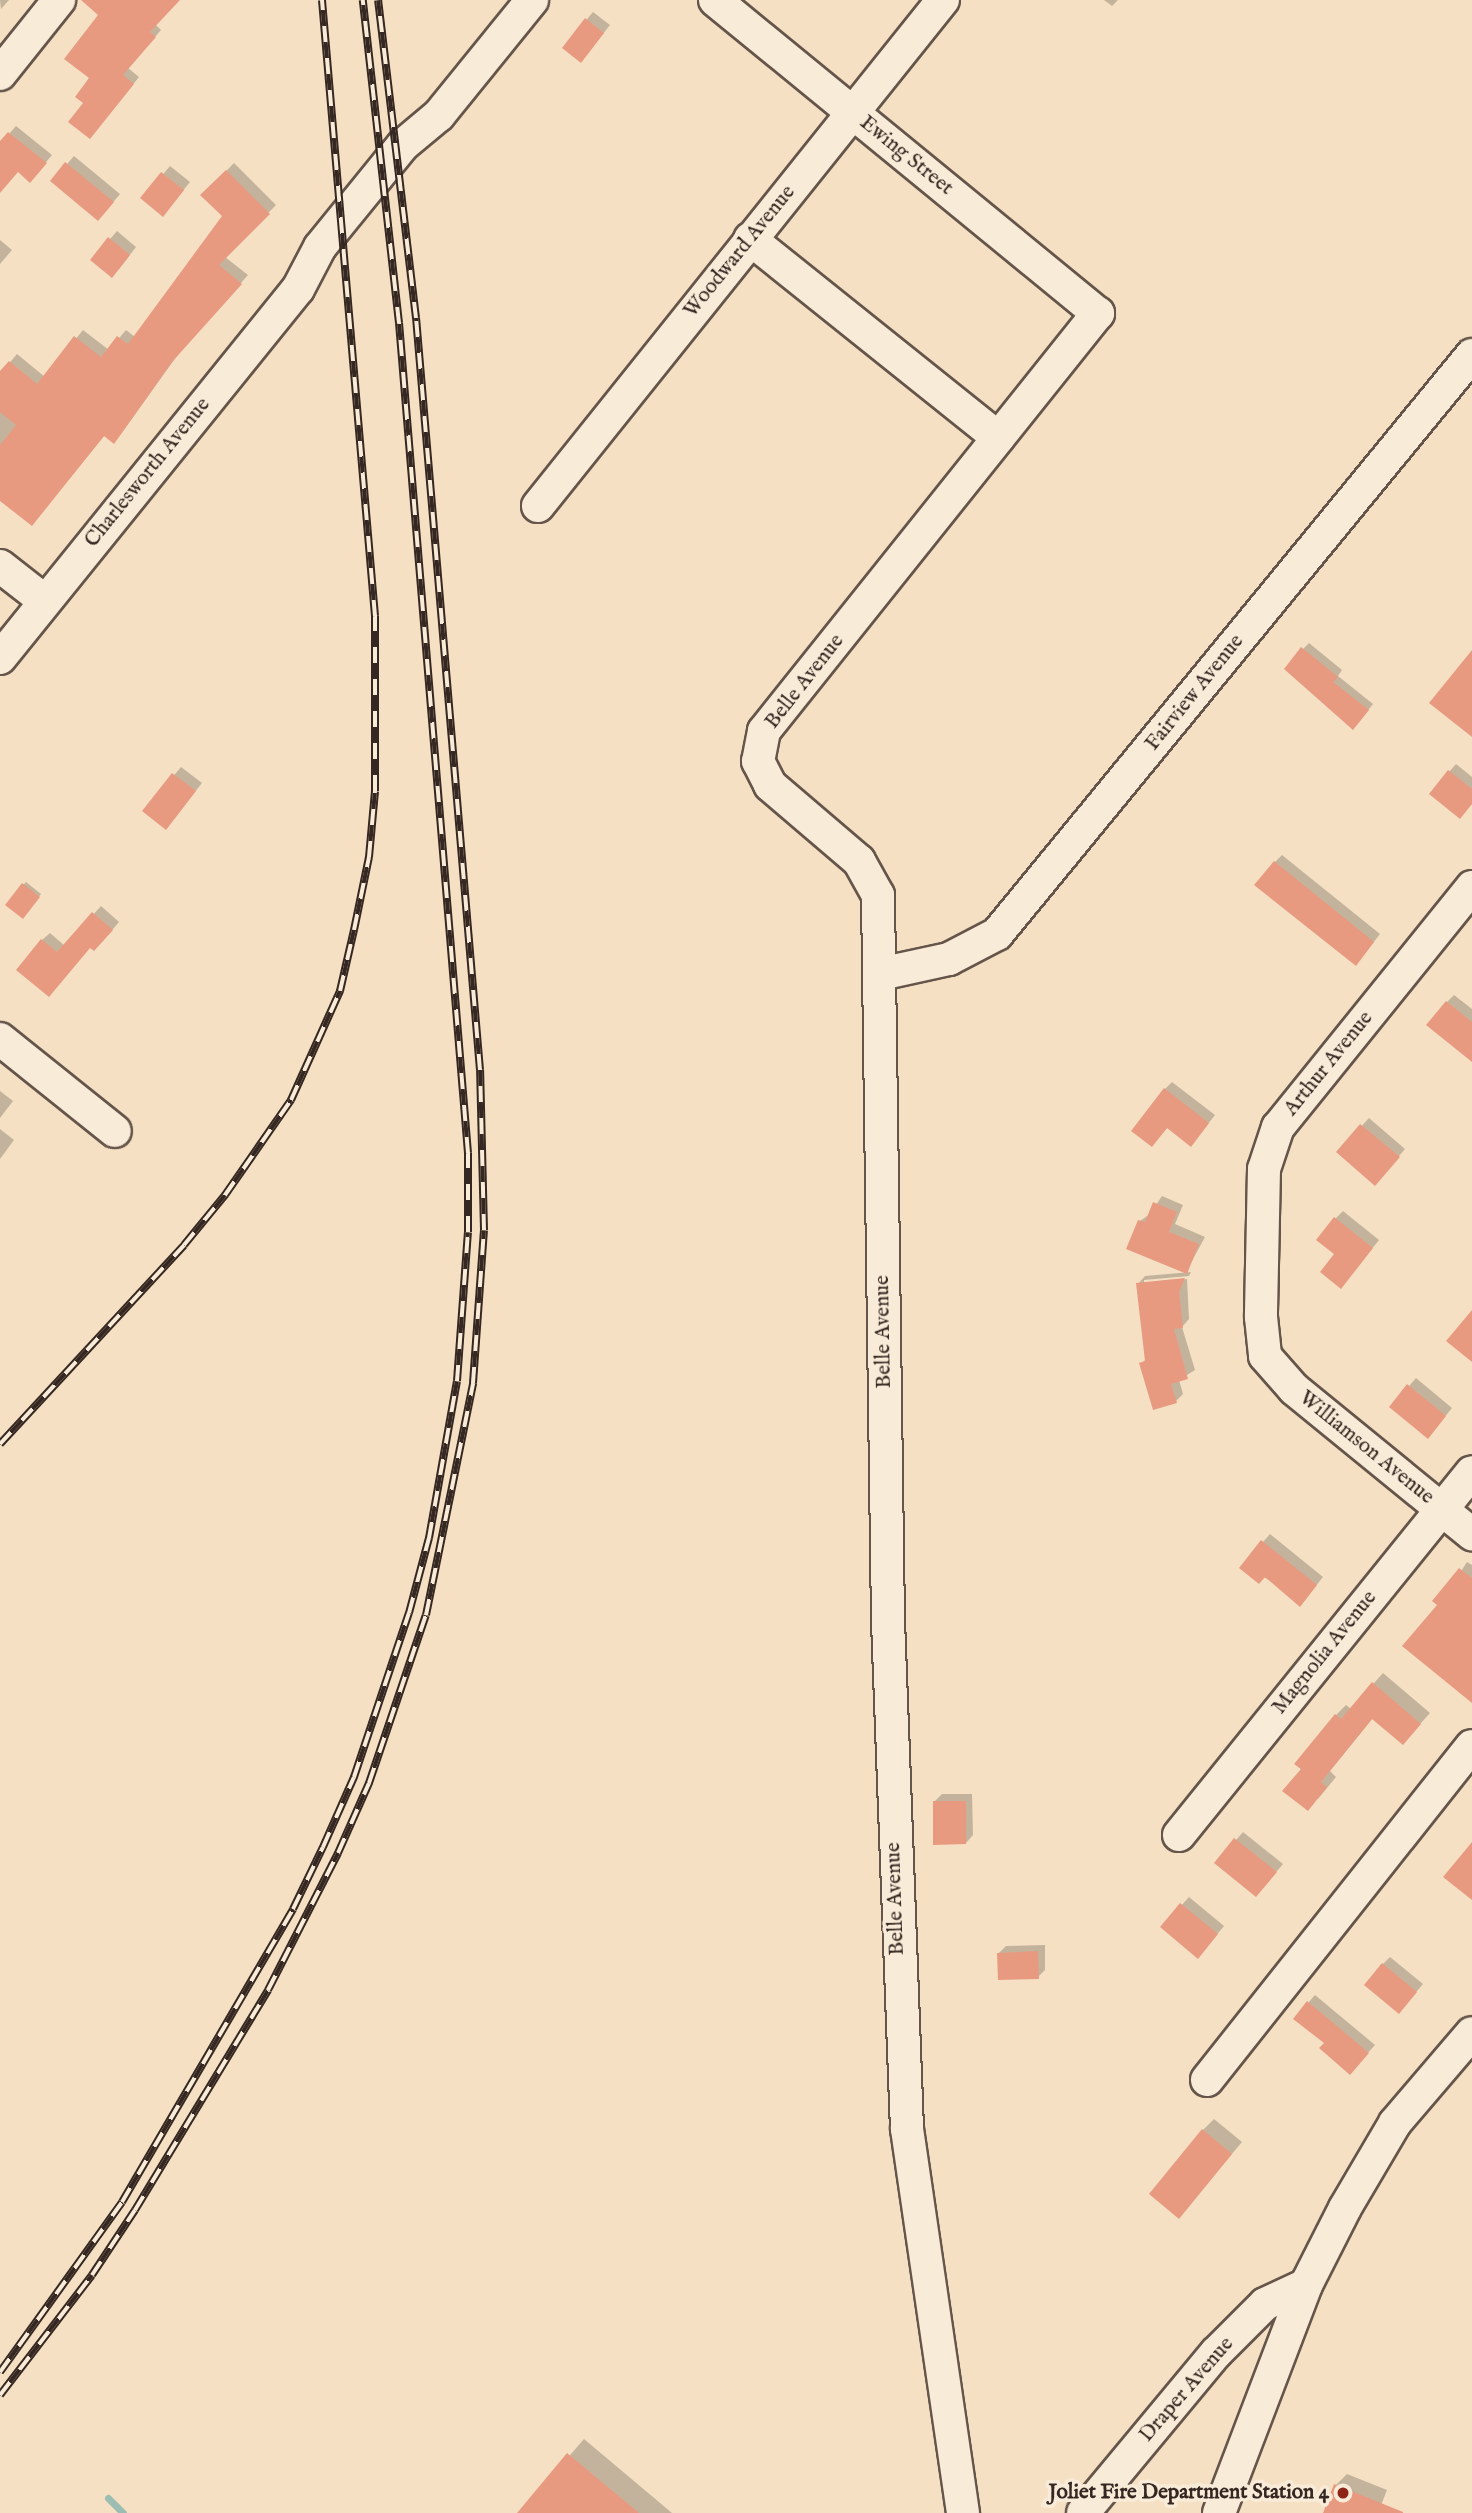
<!DOCTYPE html>
<html>
<head>
<meta charset="utf-8">
<style>
	body { margin:0 }
	#map { position:relative; width:1472px; height:2513px; overflow:hidden; background:#f5e0c3; font-family:"IM FELL English",serif }
	div>[style] { position:absolute }
	[style*='--x'] { left:calc(var(--x)*1px); top:calc(var(--y)*1px); width:calc(var(--w)*1px); rotate:calc(var(--a)*1deg) }
	.shadow>* { inset:0; background:#0003 }
	.stream>* { height:7px; margin:-3.5px; padding:0 3.5px; transform-origin:3.5px; border-radius:3.5px; background:#9cbdb2 }
	.building>* { inset:0; background:#e89a80 }
	.roads { filter:drop-shadow(2px 0 #65554a) drop-shadow(-2px 0 #65554a) drop-shadow(0 2px #65554a) drop-shadow(0 -2px #65554a) }
	.minor>* { height:32px; margin:-16px; padding:0 16px; transform-origin:16px; border-radius:16px; background:#f8ebd8 }
	.rail>* { height:8px; margin-top:-4px; transform-origin:0; background:repeating-linear-gradient(90deg,#f8ebd8 0 16px,#352721 0 32px); box-sizing:border-box; border-block:2px solid #352721 }
	.dots>* { width:19px; height:19px; translate:-50% -50%; box-sizing:border-box; border:4px solid #f8ebd8; border-radius:50% }
	span { translate:-50% -50%; white-space:nowrap; text-align:center; line-height:1.15; -webkit-text-stroke:7px #f8ebd8; paint-order:stroke }
	.street-label { font-size:21px; color:#352721 }
	.poi-label { font-size:21px; color:#352721; font-weight:700 }
	.right { translate:-100% -50%; text-align:right }
</style>
</head>
<body>
<div id="map">
	<div class="shadow">
		<i style="clip-path:polygon(0 0,9px 0,1px 9px)"></i>
		<i style="clip-path:polygon(100px 0,178px 0,155px 24px,161px 30px,128px 68px,139px 77px,96px 130px,85px 103px)"></i>
		<i style="clip-path:polygon(1104px 0,1118px 0,1112px 6px)"></i>
		<i style="clip-path:polygon(593px 12px,610px 25px,588px 53px,564px 47px)"></i>
		<i style="clip-path:polygon(16px 126px,52px 155px,37px 173px,18px 171px,0 192px,0 144px)"></i>
		<i style="clip-path:polygon(74px 156px,120px 194px,106px 211px,67px 164px)"></i>
		<i style="clip-path:polygon(234px 163px,276px 205px,225px 257px,248px 275px,179px 353px,121px 434px,105px 435px,32px 524px,0 495px,0 374px,17px 354px,45px 377px,83px 330px,109px 350px,126px 330px,135px 337px,225px 216px,203px 195px)"></i>
		<i style="clip-path:polygon(170px 166px,190px 182px,170px 207px,143px 198px)"></i>
		<i style="clip-path:polygon(117px 231px,136px 247px,119px 269px,92px 260px)"></i>
		<i style="clip-path:polygon(0 240px,12px 250px,0 264px)"></i>
		<i style="clip-path:polygon(1309px 643px,1342px 670px,1338px 676px,1373px 704px,1359px 722px,1303px 649px)"></i>
		<i style="clip-path:polygon(1456px 764px,1472px 777px,1472px 804px,1449px 772px)"></i>
		<i style="clip-path:polygon(181px 767px,202px 783px,173px 820px,144px 811px)"></i>
		<i style="clip-path:polygon(1282px 855px,1380px 934px,1363px 956px,1275px 862px)"></i>
		<i style="clip-path:polygon(26px 882px,41px 894px,26px 914px,23px 885px)"></i>
		<i style="clip-path:polygon(101px 906px,119px 922px,102px 942px,91px 946px,56px 987px,42px 940px,50px 933px,65px 946px)"></i>
		<i style="clip-path:polygon(1454px 995px,1472px 1009px,1472px 1048px,1447px 1002px)"></i>
		<i style="clip-path:polygon(1172px 1082px,1215px 1115px,1198px 1137px,1168px 1127px,1152px 1145px,1165px 1089px)"></i>
		<i style="clip-path:polygon(0 1091px,13px 1101px,0 1118px)"></i>
		<i style="clip-path:polygon(1369px 1118px,1405px 1149px,1382px 1176px,1338px 1152px)"></i>
		<i style="clip-path:polygon(0 1129px,14px 1140px,0 1159px)"></i>
		<i style="clip-path:polygon(1162px 1196px,1183px 1205px,1175px 1224px,1205px 1237px,1186px 1272px,1140px 1221px,1150px 1214px)"></i>
		<i style="clip-path:polygon(1343px 1211px,1379px 1240px,1348px 1279px,1336px 1254px,1335px 1219px)"></i>
		<i style="clip-path:polygon(1191px 1272px,1189px 1276px,1144px 1280px,1144px 1284px,1187px 1279px,1189px 1319px,1182px 1327px,1195px 1370px,1179px 1380px,1183px 1394px,1176px 1401px,1141px 1364px,1146px 1359px,1138px 1284px,1145px 1276px)"></i>
		<i style="clip-path:polygon(1416px 1378px,1452px 1408px,1435px 1429px,1391px 1407px)"></i>
		<i style="clip-path:polygon(1270px 1534px,1323px 1577px,1307px 1597px,1241px 1567px)"></i>
		<i style="clip-path:polygon(1467px 1562px,1472px 1565px,1472px 1700px,1440px 1604px)"></i>
		<i style="clip-path:polygon(1383px 1673px,1430px 1713px,1412px 1733px,1373px 1718px,1330px 1771px,1336px 1777px,1318px 1799px,1297px 1763px,1336px 1715px,1346px 1705px,1351px 1709px)"></i>
		<i style="clip-path:polygon(942px 1794px,972px 1794px,973px 1835px,966px 1843px,934px 1802px)"></i>
		<i style="clip-path:polygon(1243px 1832px,1283px 1864px,1263px 1888px,1216px 1863px)"></i>
		<i style="clip-path:polygon(1189px 1897px,1224px 1926px,1205px 1949px,1162px 1927px)"></i>
		<i style="clip-path:polygon(1045px 1945px,1045px 1970px,1038px 1977px,999px 1953px,1006px 1946px)"></i>
		<i style="clip-path:polygon(1390px 1957px,1423px 1984px,1406px 2004px,1383px 1964px)"></i>
		<i style="clip-path:polygon(1315px 1995px,1375px 2045px,1357px 2065px,1326px 2043px,1308px 2003px)"></i>
		<i style="clip-path:polygon(1214px 2119px,1242px 2142px,1179px 2217px,1203px 2130px)"></i>
		<i style="clip-path:polygon(584px 2439px,672px 2513px,520px 2513px)"></i>
		<i style="clip-path:polygon(1347px 2474px,1387px 2490px,1378px 2513px,1324px 2513px,1336px 2485px)"></i>
	</div>
	<div class="stream">
		<i style="--x:108;--y:2498;--w:21;--a:45"></i>
	</div>
	<div class="building">
		<i style="clip-path:polygon(81px 0,180px 0,150px 32px,156px 37px,123px 75px,134px 84px,90px 139px,68px 122px,83px 103px,75px 97px,89px 78px,64px 59px,98px 15px)"></i>
		<i style="clip-path:polygon(585px 18px,604px 33px,581px 63px,562px 48px)"></i>
		<i style="clip-path:polygon(8px 132px,47px 163px,30px 183px,18px 172px,0 193px,0 141px)"></i>
		<i style="clip-path:polygon(65px 162px,114px 202px,98px 221px,50px 181px)"></i>
		<i style="clip-path:polygon(226px 170px,270px 214px,219px 265px,242px 284px,172px 362px,114px 444px,104px 436px,32px 526px,0 501px,0 445px,16px 425px,0 412px,0 371px,9px 361px,37px 384px,74px 336px,101px 357px,117px 336px,128px 344px,222px 216px,200px 195px)"></i>
		<i style="clip-path:polygon(161px 172px,184px 190px,163px 217px,140px 198px)"></i>
		<i style="clip-path:polygon(108px 237px,130px 255px,112px 278px,90px 260px)"></i>
		<i style="clip-path:polygon(1301px 647px,1338px 677px,1333px 682px,1369px 710px,1353px 730px,1284px 669px)"></i>
		<i style="clip-path:polygon(1472px 650px,1472px 737px,1429px 703px)"></i>
		<i style="clip-path:polygon(1448px 770px,1472px 789px,1472px 804px,1460px 819px,1429px 794px)"></i>
		<i style="clip-path:polygon(172px 773px,196px 791px,166px 830px,142px 811px)"></i>
		<i style="clip-path:polygon(1274px 861px,1374px 942px,1356px 966px,1254px 885px)"></i>
		<i style="clip-path:polygon(22px 883px,40px 897px,23px 919px,5px 905px)"></i>
		<i style="clip-path:polygon(92px 912px,113px 930px,94px 951px,90px 948px,49px 997px,16px 970px,41px 939px,57px 952px)"></i>
		<i style="clip-path:polygon(1446px 1001px,1472px 1022px,1472px 1062px,1426px 1025px)"></i>
		<i style="clip-path:polygon(1164px 1088px,1209px 1123px,1191px 1147px,1167px 1128px,1152px 1147px,1131px 1131px)"></i>
		<i style="clip-path:polygon(1360px 1124px,1400px 1157px,1375px 1186px,1336px 1152px)"></i>
		<i style="clip-path:polygon(1153px 1202px,1177px 1212px,1169px 1232px,1199px 1244px,1187px 1274px,1126px 1249px,1138px 1220px,1145px 1222px)"></i>
		<i style="clip-path:polygon(1334px 1217px,1373px 1248px,1341px 1289px,1320px 1272px,1334px 1254px,1316px 1240px)"></i>
		<i style="clip-path:polygon(1185px 1278px,1179px 1292px,1183px 1328px,1174px 1329px,1188px 1379px,1171px 1384px,1177px 1403px,1153px 1410px,1139px 1363px,1145px 1361px,1136px 1283px)"></i>
		<i style="clip-path:polygon(1472px 1310px,1472px 1362px,1446px 1341px)"></i>
		<i style="clip-path:polygon(1407px 1384px,1446px 1416px,1428px 1439px,1389px 1407px)"></i>
		<i style="clip-path:polygon(1261px 1540px,1317px 1585px,1300px 1607px,1265px 1577px,1259px 1584px,1239px 1568px)"></i>
		<i style="clip-path:polygon(1459px 1568px,1472px 1578px,1472px 1703px,1402px 1646px,1437px 1605px,1432px 1601px)"></i>
		<i style="clip-path:polygon(1372px 1682px,1421px 1724px,1403px 1745px,1372px 1719px,1321px 1782px,1327px 1787px,1308px 1811px,1282px 1791px,1301px 1769px,1294px 1764px,1335px 1714px,1341px 1719px)"></i>
		<i style="clip-path:polygon(933px 1801px,966px 1801px,966px 1844px,933px 1845px)"></i>
		<i style="clip-path:polygon(1234px 1838px,1277px 1872px,1256px 1897px,1214px 1863px)"></i>
		<i style="clip-path:polygon(1472px 1842px,1472px 1900px,1443px 1877px)"></i>
		<i style="clip-path:polygon(1180px 1903px,1218px 1934px,1198px 1959px,1160px 1927px)"></i>
		<i style="clip-path:polygon(1038px 1951px,1039px 1979px,998px 1980px,997px 1953px)"></i>
		<i style="clip-path:polygon(1382px 1963px,1417px 1992px,1399px 2014px,1364px 1985px)"></i>
		<i style="clip-path:polygon(1307px 2001px,1369px 2053px,1350px 2075px,1319px 2048px,1324px 2043px,1293px 2019px)"></i>
		<i style="clip-path:polygon(1202px 2129px,1232px 2154px,1179px 2219px,1149px 2194px)"></i>
		<i style="clip-path:polygon(567px 2453px,639px 2513px,517px 2513px)"></i>
		<i style="clip-path:polygon(1334px 2484px,1403px 2512px,1403px 2513px,1323px 2513px)"></i>
	</div>
	<div class="roads">
		<div class="minor">
			<i style="--x:715;--y:0;--w:495;--a:39.3"></i>
			<i style="--x:1098;--y:313;--w:535;--a:128.63"></i>
			<i style="--x:764;--y:731;--w:31;--a:101"></i>
			<i style="--x:758;--y:761;--w:27;--a:63"></i>
			<i style="--x:770;--y:785;--w:117;--a:40.5"></i>
			<i style="--x:859;--y:861;--w:39;--a:61"></i>
			<i style="--x:878;--y:895;--w:726;--a:89.21"></i>
			<i style="--x:888;--y:1621;--w:508;--a:87.86"></i>
			<i style="--x:907;--y:2129;--w:388;--a:81.7"></i>
			<i style="--x:0;--y:74;--w:95;--a:-51.4"></i>
			<i style="--x:750;--y:239;--w:318;--a:38.7"></i>
			<i style="--x:538;--y:506;--w:648;--a:-51.33"></i>
			<i style="--x:0;--y:566;--w:57;--a:37.9"></i>
			<i style="--x:0;--y:658;--w:474;--a:-51.1"></i>
			<i style="--x:298;--y:289;--w:47;--a:-62.4"></i>
			<i style="--x:320;--y:247;--w:132;--a:-50.9"></i>
			<i style="--x:403;--y:145;--w:47;--a:-39.8"></i>
			<i style="--x:439;--y:115;--w:148;--a:-51"></i>
			<i style="--x:1472;--y:887;--w:309;--a:128.9"></i>
			<i style="--x:1278;--y:1127;--w:44;--a:108.4"></i>
			<i style="--x:1264;--y:1169;--w:148;--a:91.2"></i>
			<i style="--x:1261;--y:1317;--w:39;--a:84"></i>
			<i style="--x:1265;--y:1356;--w:44;--a:48.7"></i>
			<i style="--x:1294;--y:1389;--w:230;--a:39.2"></i>
			<i style="--x:880;--y:974;--w:71;--a:-12.3"></i>
			<i style="--x:949;--y:959;--w:54;--a:-27.5"></i>
			<i style="--x:997;--y:934;--w:749;--a:-50.64"></i>
			<i style="--x:0;--y:1039;--w:147;--a:38.7"></i>
			<i style="--x:1179;--y:1835;--w:466;--a:-51.1"></i>
			<i style="--x:1207;--y:2080;--w:426;--a:-51.6"></i>
			<i style="--x:1083;--y:2513;--w:208;--a:-50.3"></i>
			<i style="--x:1216;--y:2353;--w:69;--a:-45"></i>
			<i style="--x:1265;--y:2304;--w:45;--a:-24.9"></i>
			<i style="--x:1219;--y:2513;--w:244;--a:-69.1"></i>
			<i style="--x:1306;--y:2285;--w:86;--a:-63.1"></i>
			<i style="--x:1345;--y:2208;--w:99;--a:-59.5"></i>
			<i style="--x:1395;--y:2123;--w:118;--a:-49.5"></i>
		</div>
	</div>
	<div class="rail">
		<i style="--x:0;--y:1444;--w:271;--a:-47.2"></i>
		<i style="--x:184;--y:1245;--w:65;--a:-50.6"></i>
		<i style="--x:225;--y:1195;--w:116;--a:-55.2"></i>
		<i style="--x:291;--y:1100;--w:120;--a:-65.8"></i>
		<i style="--x:340;--y:991;--w:63;--a:-77.1"></i>
		<i style="--x:354;--y:930;--w:75;--a:-78.4"></i>
		<i style="--x:369;--y:857;--w:66;--a:-84.8"></i>
		<i style="--x:375;--y:791;--w:175;--a:-90"></i>
		<i style="--x:375;--y:616;--w:618;--a:-94.92"></i>
		<i style="--x:0;--y:2372;--w:209;--a:-54.3"></i>
		<i style="--x:122;--y:2202;--w:339;--a:-59.7"></i>
		<i style="--x:293;--y:1909;--w:69;--a:-64.2"></i>
		<i style="--x:323;--y:1847;--w:77;--a:-66.1"></i>
		<i style="--x:354;--y:1777;--w:173;--a:-71.5"></i>
		<i style="--x:409;--y:1613;--w:78;--a:-75.1"></i>
		<i style="--x:429;--y:1538;--w:159;--a:-79.9"></i>
		<i style="--x:457;--y:1381;--w:149;--a:-85.8"></i>
		<i style="--x:468;--y:1232;--w:79;--a:-90"></i>
		<i style="--x:468;--y:1153;--w:833;--a:-94.75"></i>
		<i style="--x:399;--y:323;--w:325;--a:-96.4"></i>
		<i style="--x:0;--y:2395;--w:151;--a:-52.5"></i>
		<i style="--x:92;--y:2275;--w:78;--a:-56.5"></i>
		<i style="--x:135;--y:2210;--w:257;--a:-58.8"></i>
		<i style="--x:268;--y:1990;--w:154;--a:-62.9"></i>
		<i style="--x:338;--y:1853;--w:77;--a:-66.1"></i>
		<i style="--x:369;--y:1783;--w:177;--a:-71.3"></i>
		<i style="--x:426;--y:1615;--w:237;--a:-78.5"></i>
		<i style="--x:473;--y:1383;--w:153;--a:-85.9"></i>
		<i style="--x:484;--y:1230;--w:160;--a:-91.4"></i>
		<i style="--x:480;--y:1070;--w:755;--a:-94.86"></i>
		<i style="--x:416;--y:318;--w:320;--a:-96.8"></i>
	</div>
	<div class="dots">
		<i style="left:1343px;top:2493px;background:#8f2418"></i>
	</div>
	<div class="street-label">
		<span style="left:906px;top:156px;rotate:39deg">Ewing Street</span>
		<span style="left:740px;top:252px;rotate:-51deg">Woodward Avenue</span>
		<span style="left:148px;top:473px;rotate:-51deg">Charlesworth Avenue</span>
		<span style="left:805px;top:682px;rotate:-52deg">Belle Avenue</span>
		<span style="left:1195px;top:693px;rotate:-51deg">Fairview Avenue</span>
		<span style="left:1329px;top:1064px;rotate:-51deg">Arthur Avenue</span>
		<span style="left:884px;top:1332px;rotate:-91deg">Belle Avenue</span>
		<span style="left:1366px;top:1448px;rotate:39deg">Williamson Avenue</span>
		<span style="left:1325px;top:1653px;rotate:-51deg">Magnolia Avenue</span>
		<span style="left:896px;top:1899px;rotate:-92deg">Belle Avenue</span>
		<span style="left:1187px;top:2390px;rotate:-49deg">Draper Avenue</span>
	</div>
	<div class="poi-label">
		<span class="right" style="left:1329px;top:2493px">Joliet Fire Department Station 4</span>
	</div>
</div>
</body>
</html>
